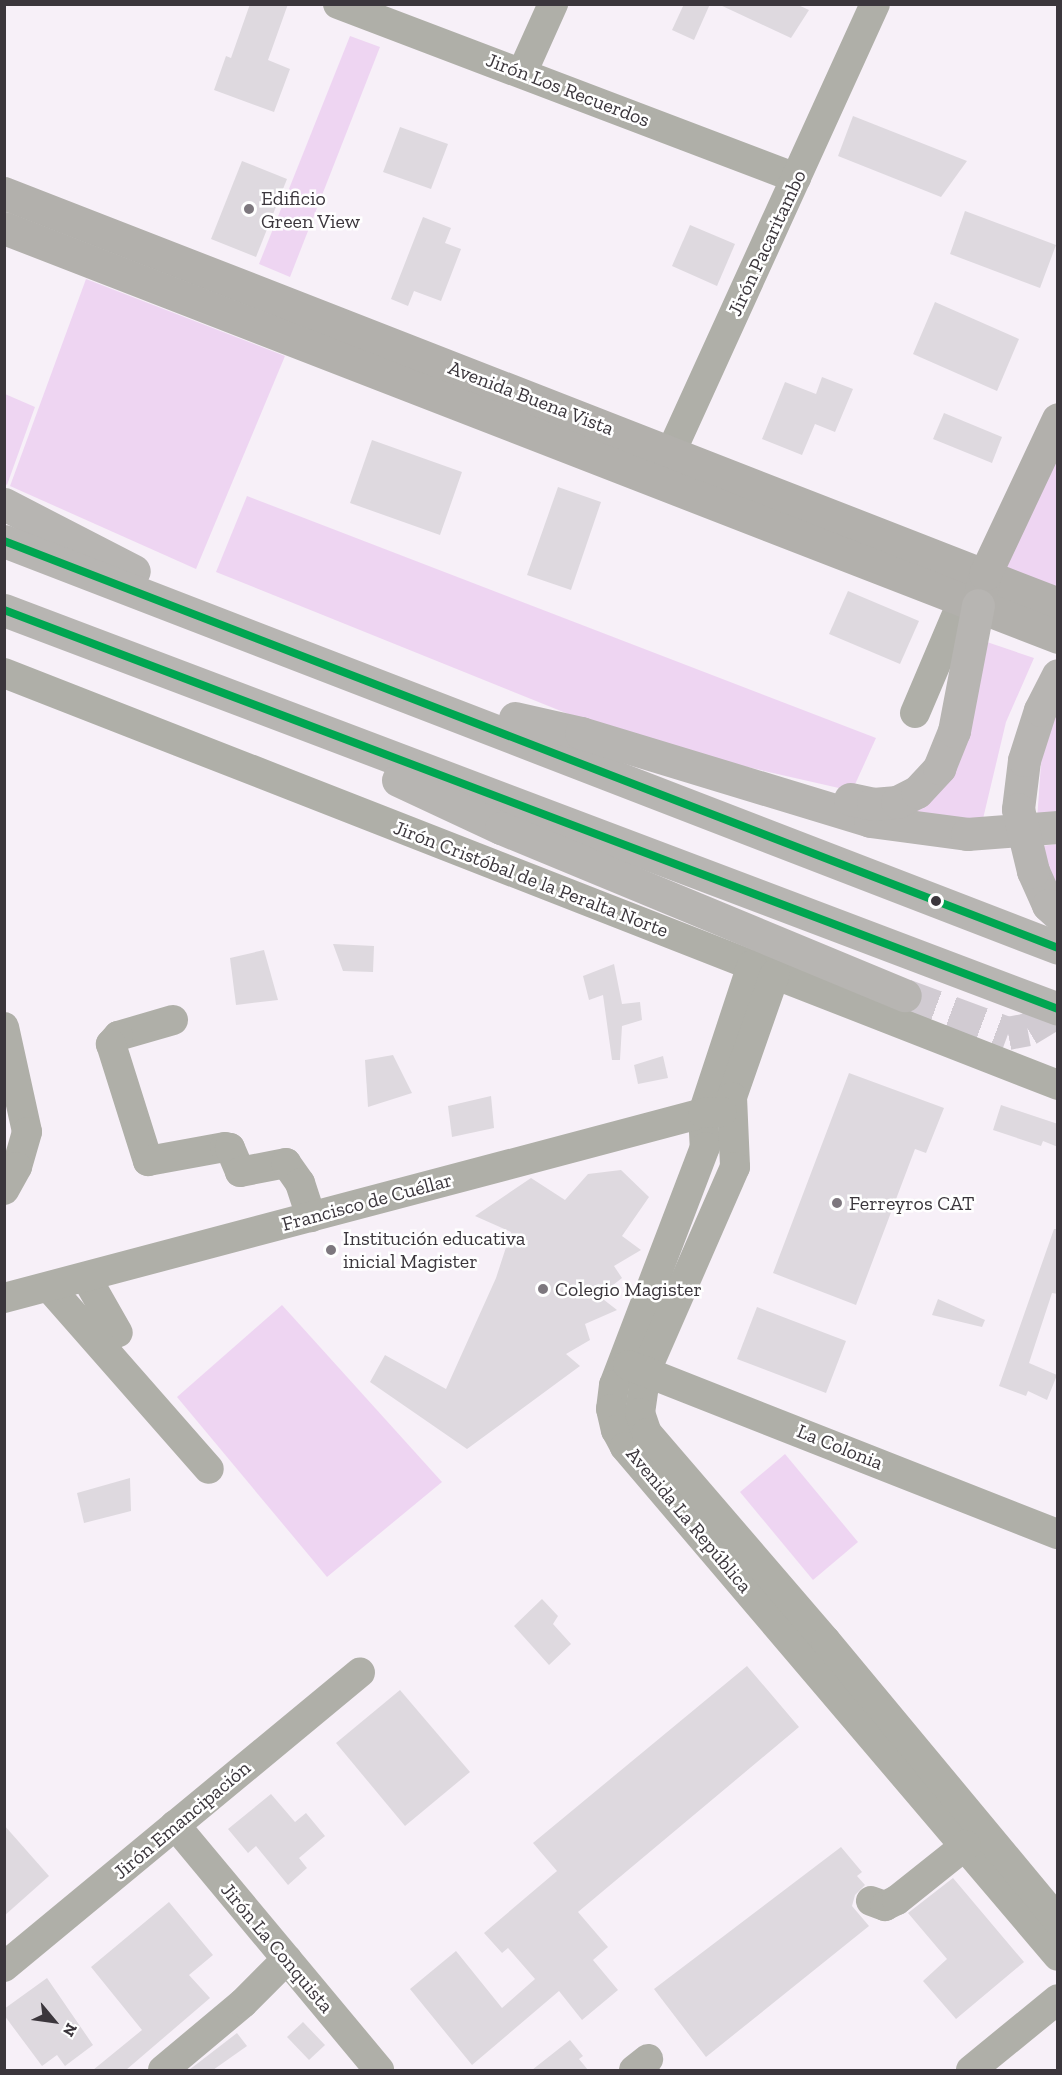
<!DOCTYPE html>
<html>
<head>
<meta charset="utf-8">
<style>
	body { margin:0 }
	#map { position:relative; width:1062px; height:2075px; overflow:hidden; background:#f7f0f8; font-family:"Zilla Slab",serif }
	div>[style] { position:absolute }
	[style*='--x'] { left:calc(var(--x)*1px); top:calc(var(--y)*1px); width:calc(var(--w)*1px); rotate:calc(var(--a)*1deg) }
	.green>* { inset:0; background:#eed5f2 }
	.building>* { inset:0; background:#ded9df }
	.highway-tunnel>* { height:33px; margin-top:-16.5px; transform-origin:0; background:repeating-linear-gradient(90deg,#d1cbd2 0 33px,transparent 0 49px) }
	.minor>* { height:30px; margin:-15px; padding:0 15px; transform-origin:15px; border-radius:15px; background:#afafa8 }
	.major>* { height:33px; margin:-16.5px; padding:0 16.5px; transform-origin:16.5px; border-radius:16.5px; background:#b2b0ac }
	.highway>* { height:33px; margin:-16.5px; padding:0 16.5px; transform-origin:16.5px; border-radius:16.5px; background:#b7b5b2 }
	.highway-bridge>* { height:33px; margin:-16.5px; padding:0 16.5px; transform-origin:16.5px; border-radius:16.5px; background:#b7b5b2 }
	.bus-1>* { height:8px; margin:-4px; padding:0 4px; transform-origin:4px; border-radius:4px; background:#00a651 }
	.dots>* { width:16px; height:16px; translate:-50% -50%; box-sizing:border-box; border:3px solid #fff; border-radius:50% }
	span { translate:-50% -50%; white-space:nowrap; text-align:center; line-height:1.15; -webkit-text-stroke:5px #fff; paint-order:stroke }
	.street-label { font-size:20px; color:#3b363c }
	.poi-label { font-size:20px; color:#3b363c }
	.left { translate:0 -50%; text-align:left }
	.frame { position:absolute; inset:0; border:6px solid #3b363c; pointer-events:none }
	.north { position:absolute; left:24px; top:1991px; width:60px; height:60px; -webkit-text-stroke:4px #fff; paint-order:stroke; rotate:119deg; font-size:16px; font-weight:700; line-height:24px; text-align:center; color:#3b363c }
	.north::after { content:''; display:block; margin:auto; width:21px; height:27px; background:#3b363c; clip-path:polygon(50% 0,100% 100%,50% 72%,0 100%) }
</style>
</head>
<body>
<div id="map">
	<div class="green">
		<i style="clip-path:polygon(350px 36px,380px 47px,290px 277px,259px 264px)"></i>
		<i style="clip-path:polygon(86px 279px,285px 356px,196px 569px,10px 486px)"></i>
		<i style="clip-path:polygon(5px 394px,35px 407px,7px 485px,4px 483px)"></i>
		<i style="clip-path:polygon(1057px 449px,1057px 592px,1002px 571px)"></i>
		<i style="clip-path:polygon(247px 496px,876px 738px,852px 791px,638px 742px,216px 572px)"></i>
		<i style="clip-path:polygon(981px 640px,1034px 658px,1006px 722px,982px 823px,911px 819px,962px 752px)"></i>
		<i style="clip-path:polygon(1057px 703px,1057px 813px,1037px 820px,1043px 736px)"></i>
		<i style="clip-path:polygon(1057px 844px,1057px 889px,1051px 879px,1042px 846px)"></i>
		<i style="clip-path:polygon(282px 1305px,442px 1482px,327px 1577px,177px 1397px)"></i>
		<i style="clip-path:polygon(785px 1454px,858px 1542px,813px 1580px,740px 1492px)"></i>
	</div>
	<div class="building">
		<i style="clip-path:polygon(250px 4px,288px 4px,268px 60px,290px 69px,274px 112px,214px 90px,226px 56px,231px 58px)"></i>
		<i style="clip-path:polygon(684px 4px,710px 4px,694px 40px,672px 30px)"></i>
		<i style="clip-path:polygon(718px 4px,796px 4px,809px 10px,791px 38px)"></i>
		<i style="clip-path:polygon(853px 116px,967px 161px,941px 197px,838px 156px)"></i>
		<i style="clip-path:polygon(400px 127px,448px 144px,431px 189px,383px 172px)"></i>
		<i style="clip-path:polygon(242px 161px,287px 179px,256px 257px,211px 239px)"></i>
		<i style="clip-path:polygon(965px 211px,1056px 245px,1040px 288px,950px 254px)"></i>
		<i style="clip-path:polygon(423px 217px,451px 228px,445px 243px,461px 249px,441px 301px,414px 291px,408px 306px,391px 299px)"></i>
		<i style="clip-path:polygon(690px 225px,735px 244px,717px 286px,672px 266px)"></i>
		<i style="clip-path:polygon(935px 302px,1019px 339px,997px 391px,913px 354px)"></i>
		<i style="clip-path:polygon(822px 377px,853px 389px,835px 432px,815px 424px,802px 455px,762px 439px,785px 382px,816px 394px)"></i>
		<i style="clip-path:polygon(944px 413px,1002px 437px,992px 463px,933px 439px)"></i>
		<i style="clip-path:polygon(372px 440px,462px 472px,440px 535px,350px 503px)"></i>
		<i style="clip-path:polygon(558px 487px,601px 502px,571px 590px,527px 575px)"></i>
		<i style="clip-path:polygon(848px 591px,919px 621px,900px 664px,829px 634px)"></i>
		<i style="clip-path:polygon(333px 944px,374px 946px,373px 972px,343px 971px)"></i>
		<i style="clip-path:polygon(264px 950px,278px 1000px,236px 1005px,230px 958px)"></i>
		<i style="clip-path:polygon(614px 964px,622px 1004px,640px 1002px,642px 1020px,622px 1026px,620px 1060px,612px 1060px,603px 995px,589px 1000px,583px 976px)"></i>
		<i style="clip-path:polygon(393px 1055px,412px 1093px,368px 1107px,365px 1060px)"></i>
		<i style="clip-path:polygon(663px 1056px,668px 1078px,638px 1084px,634px 1065px)"></i>
		<i style="clip-path:polygon(849px 1073px,944px 1108px,926px 1153px,915px 1149px,856px 1305px,773px 1273px)"></i>
		<i style="clip-path:polygon(491px 1096px,494px 1128px,452px 1137px,448px 1106px)"></i>
		<i style="clip-path:polygon(1001px 1105px,1058px 1124px,1058px 1147px,1043px 1141px,1041px 1146px,993px 1130px)"></i>
		<i style="clip-path:polygon(621px 1170px,649px 1197px,622px 1236px,641px 1250px,614px 1266px,622px 1278px,599px 1296px,617px 1310px,585px 1324px,590px 1340px,566px 1354px,580px 1366px,467px 1449px,370px 1382px,385px 1355px,446px 1389px,496px 1278px,511px 1232px,475px 1216px,531px 1178px,565px 1200px,588px 1174px)"></i>
		<i style="clip-path:polygon(1054px 1229px,1058px 1229px,1058px 1294px,1052px 1293px,1029px 1363px,1057px 1375px,1047px 1400px,1028px 1391px,1026px 1396px,999px 1386px)"></i>
		<i style="clip-path:polygon(938px 1299px,985px 1320px,982px 1327px,932px 1315px)"></i>
		<i style="clip-path:polygon(757px 1307px,846px 1341px,826px 1393px,737px 1359px)"></i>
		<i style="clip-path:polygon(130px 1478px,131px 1511px,84px 1523px,77px 1493px)"></i>
		<i style="clip-path:polygon(542px 1599px,558px 1616px,553px 1624px,571px 1644px,549px 1665px,514px 1626px)"></i>
		<i style="clip-path:polygon(747px 1666px,799px 1727px,578px 1912px,608px 1947px,593px 1960px,618px 1990px,582px 2020px,559px 1991px,472px 2065px,410px 1989px,456px 1951px,502px 2008px,535px 1979px,508px 1948px,502px 1953px,484px 1933px,557px 1871px,533px 1843px)"></i>
		<i style="clip-path:polygon(400px 1690px,470px 1772px,405px 1826px,336px 1743px)"></i>
		<i style="clip-path:polygon(271px 1794px,295px 1822px,306px 1813px,325px 1836px,299px 1858px,307px 1868px,288px 1885px,256px 1846px,248px 1853px,228px 1829px)"></i>
		<i style="clip-path:polygon(4px 1825px,49px 1876px,4px 1916px)"></i>
		<i style="clip-path:polygon(841px 1847px,862px 1872px,857px 1876px,865px 1885px,855px 1895px,852px 1906px,869px 1926px,706px 2057px,654px 1989px)"></i>
		<i style="clip-path:polygon(953px 1878px,1024px 1962px,956px 2019px,923px 1981px,947px 1959px,908px 1913px)"></i>
		<i style="clip-path:polygon(169px 1902px,213px 1955px,189px 1975px,210px 1998px,126px 2070px,93px 2070px,142px 2030px,91px 1967px)"></i>
		<i style="clip-path:polygon(47px 1978px,93px 2045px,65px 2066px,57px 2055px,42px 2066px,4px 2015px,4px 2009px)"></i>
		<i style="clip-path:polygon(303px 2022px,325px 2045px,309px 2060px,287px 2037px)"></i>
		<i style="clip-path:polygon(237px 2033px,247px 2046px,213px 2070px,189px 2070px)"></i>
		<i style="clip-path:polygon(570px 2040px,583px 2056px,579px 2059px,588px 2070px,532px 2070px)"></i>
	</div>
	<div class="highway-tunnel">
		<i style="--x:905;--y:995;--w:110;--a:20.3"></i>
		<i style="--x:1008;--y:1033;--w:20;--a:-11"></i>
		<i style="--x:1028;--y:1029;--w:26;--a:-31"></i>
		<i style="--x:1050;--y:1016;--w:14;--a:-56"></i>
	</div>
	<div class="minor">
		<i style="--x:338;--y:4;--w:490;--a:20.8"></i>
		<i style="--x:522;--y:73;--w:76;--a:-65.8"></i>
		<i style="--x:661;--y:474;--w:516;--a:-65.52"></i>
		<i style="--x:4;--y:673;--w:1132;--a:21.35"></i>
		<i style="--x:915;--y:713;--w:123;--a:-67"></i>
		<i style="--x:752;--y:965;--w:156;--a:108.3"></i>
		<i style="--x:703;--y:1113;--w:34;--a:87"></i>
		<i style="--x:705;--y:1147;--w:255;--a:110.9"></i>
		<i style="--x:614;--y:1385;--w:24;--a:97"></i>
		<i style="--x:611;--y:1409;--w:22;--a:77"></i>
		<i style="--x:616;--y:1430;--w:19;--a:62"></i>
		<i style="--x:625;--y:1447;--w:668;--a:49.61"></i>
		<i style="--x:775;--y:974;--w:130;--a:109.3"></i>
		<i style="--x:732;--y:1097;--w:70;--a:87.5"></i>
		<i style="--x:735;--y:1167;--w:223;--a:113.6"></i>
		<i style="--x:646;--y:1371;--w:42;--a:98.1"></i>
		<i style="--x:640;--y:1413;--w:21;--a:71"></i>
		<i style="--x:647;--y:1433;--w:274;--a:49.3"></i>
		<i style="--x:826;--y:1641;--w:363;--a:50.3"></i>
		<i style="--x:173;--y:1020;--w:57;--a:163.8"></i>
		<i style="--x:118;--y:1036;--w:11;--a:131"></i>
		<i style="--x:111;--y:1044;--w:123;--a:72.5"></i>
		<i style="--x:148;--y:1161;--w:78;--a:-10.3"></i>
		<i style="--x:225;--y:1147;--w:5;--a:11"></i>
		<i style="--x:230;--y:1148;--w:26;--a:67"></i>
		<i style="--x:240;--y:1172;--w:47;--a:-11.1"></i>
		<i style="--x:286;--y:1163;--w:24;--a:55"></i>
		<i style="--x:300;--y:1183;--w:36;--a:72"></i>
		<i style="--x:4;--y:1027;--w:107;--a:77.6"></i>
		<i style="--x:27;--y:1132;--w:36;--a:106"></i>
		<i style="--x:17;--y:1167;--w:26;--a:119"></i>
		<i style="--x:86;--y:1277;--w:64;--a:60.3"></i>
		<i style="--x:49;--y:1287;--w:242;--a:48.7"></i>
		<i style="--x:4;--y:1298;--w:723;--a:-14.82"></i>
		<i style="--x:703;--y:1113;--w:19;--a:-3"></i>
		<i style="--x:628;--y:1365;--w:462;--a:21.5"></i>
		<i style="--x:175;--y:1825;--w:319;--a:50.2"></i>
		<i style="--x:871;--y:1901;--w:15;--a:20"></i>
		<i style="--x:885;--y:1906;--w:13;--a:-27"></i>
		<i style="--x:897;--y:1900;--w:88;--a:-38.6"></i>
		<i style="--x:4;--y:1967;--w:462;--a:-39.6"></i>
		<i style="--x:163;--y:2070;--w:104;--a:-39.9"></i>
		<i style="--x:243;--y:2003;--w:62;--a:-45"></i>
		<i style="--x:634;--y:2070;--w:18;--a:-38"></i>
		<i style="--x:971;--y:2070;--w:112;--a:-39.2"></i>
	</div>
	<div class="major">
		<i style="--x:4;--y:193;--w:1131;--a:21.3"></i>
		<i style="--x:4;--y:228;--w:1131;--a:21.21"></i>
		<i style="--x:980;--y:595;--w:22;--a:-77"></i>
		<i style="--x:985;--y:574;--w:171;--a:-64.8"></i>
	</div>
	<div class="highway">
		<i style="--x:4;--y:504;--w:146;--a:27.3"></i>
		<i style="--x:4;--y:541;--w:1130;--a:21.11"></i>
		<i style="--x:4;--y:610;--w:1127;--a:20.73"></i>
		<i style="--x:515;--y:718;--w:68;--a:12.8"></i>
		<i style="--x:581;--y:733;--w:302;--a:16.9"></i>
		<i style="--x:870;--y:821;--w:98;--a:7.6"></i>
		<i style="--x:967;--y:834;--w:91;--a:-4.4"></i>
		<i style="--x:398;--y:780;--w:114;--a:25"></i>
		<i style="--x:501;--y:828;--w:437;--a:22.5"></i>
		<i style="--x:850;--y:799;--w:24;--a:12"></i>
		<i style="--x:873;--y:804;--w:24;--a:-5"></i>
		<i style="--x:897;--y:802;--w:22;--a:-27"></i>
		<i style="--x:917;--y:792;--w:33;--a:-47"></i>
		<i style="--x:939;--y:768;--w:40;--a:-68"></i>
		<i style="--x:954;--y:731;--w:128;--a:-79.2"></i>
		<i style="--x:1018;--y:809;--w:49;--a:-83"></i>
		<i style="--x:1024;--y:760;--w:52;--a:-72.3"></i>
		<i style="--x:1040;--y:710;--w:39;--a:-63"></i>
		<i style="--x:1033;--y:871;--w:37;--a:66"></i>
		<i style="--x:1048;--y:905;--w:13;--a:42"></i>
	</div>
	<div class="highway-bridge">
		<i style="--x:1018;--y:809;--w:64;--a:76.4"></i>
	</div>
	<div class="bus-1">
		<i style="--x:4;--y:541;--w:1130;--a:21.11"></i>
		<i style="--x:4;--y:610;--w:1127;--a:20.73"></i>
	</div>
	<div class="dots">
		<i style="left:249px;top:209px;background:#7d777e"></i>
		<i style="left:936px;top:901px;background:#3b363c"></i>
		<i style="left:837px;top:1203px;background:#7d777e"></i>
		<i style="left:331px;top:1250px;background:#7d777e"></i>
		<i style="left:543px;top:1289px;background:#7d777e"></i>
	</div>
	<div class="street-label">
		<span style="left:568px;top:90px;rotate:21deg">Jirón Los Recuerdos</span>
		<span style="left:767px;top:243px;rotate:-65deg">Jirón Pacaritambo</span>
		<span style="left:531px;top:398px;rotate:21deg">Avenida Buena Vista</span>
		<span style="left:531px;top:879px;rotate:21deg">Jirón Cristóbal de la Peralta Norte</span>
		<span style="left:367px;top:1202px;rotate:-15deg">Francisco de Cuéllar</span>
		<span style="left:840px;top:1447px;rotate:22deg">La Colonia</span>
		<span style="left:689px;top:1520px;rotate:50deg">Avenida La República</span>
		<span style="left:182px;top:1820px;rotate:-40deg">Jirón Emancipación</span>
		<span style="left:277px;top:1948px;rotate:50deg">Jirón La Conquista</span>
	</div>
	<div class="poi-label">
		<span class="left" style="left:261px;top:210px">Edificio<br>Green View</span>
		<span class="left" style="left:849px;top:1203px">Ferreyros CAT</span>
		<span class="left" style="left:343px;top:1250px">Institución educativa<br>inicial Magister</span>
		<span class="left" style="left:555px;top:1289px">Colegio Magister</span>
	</div>
	<div class="frame"></div>
	<div class="north">N</div>
</div>
</body>
</html>
